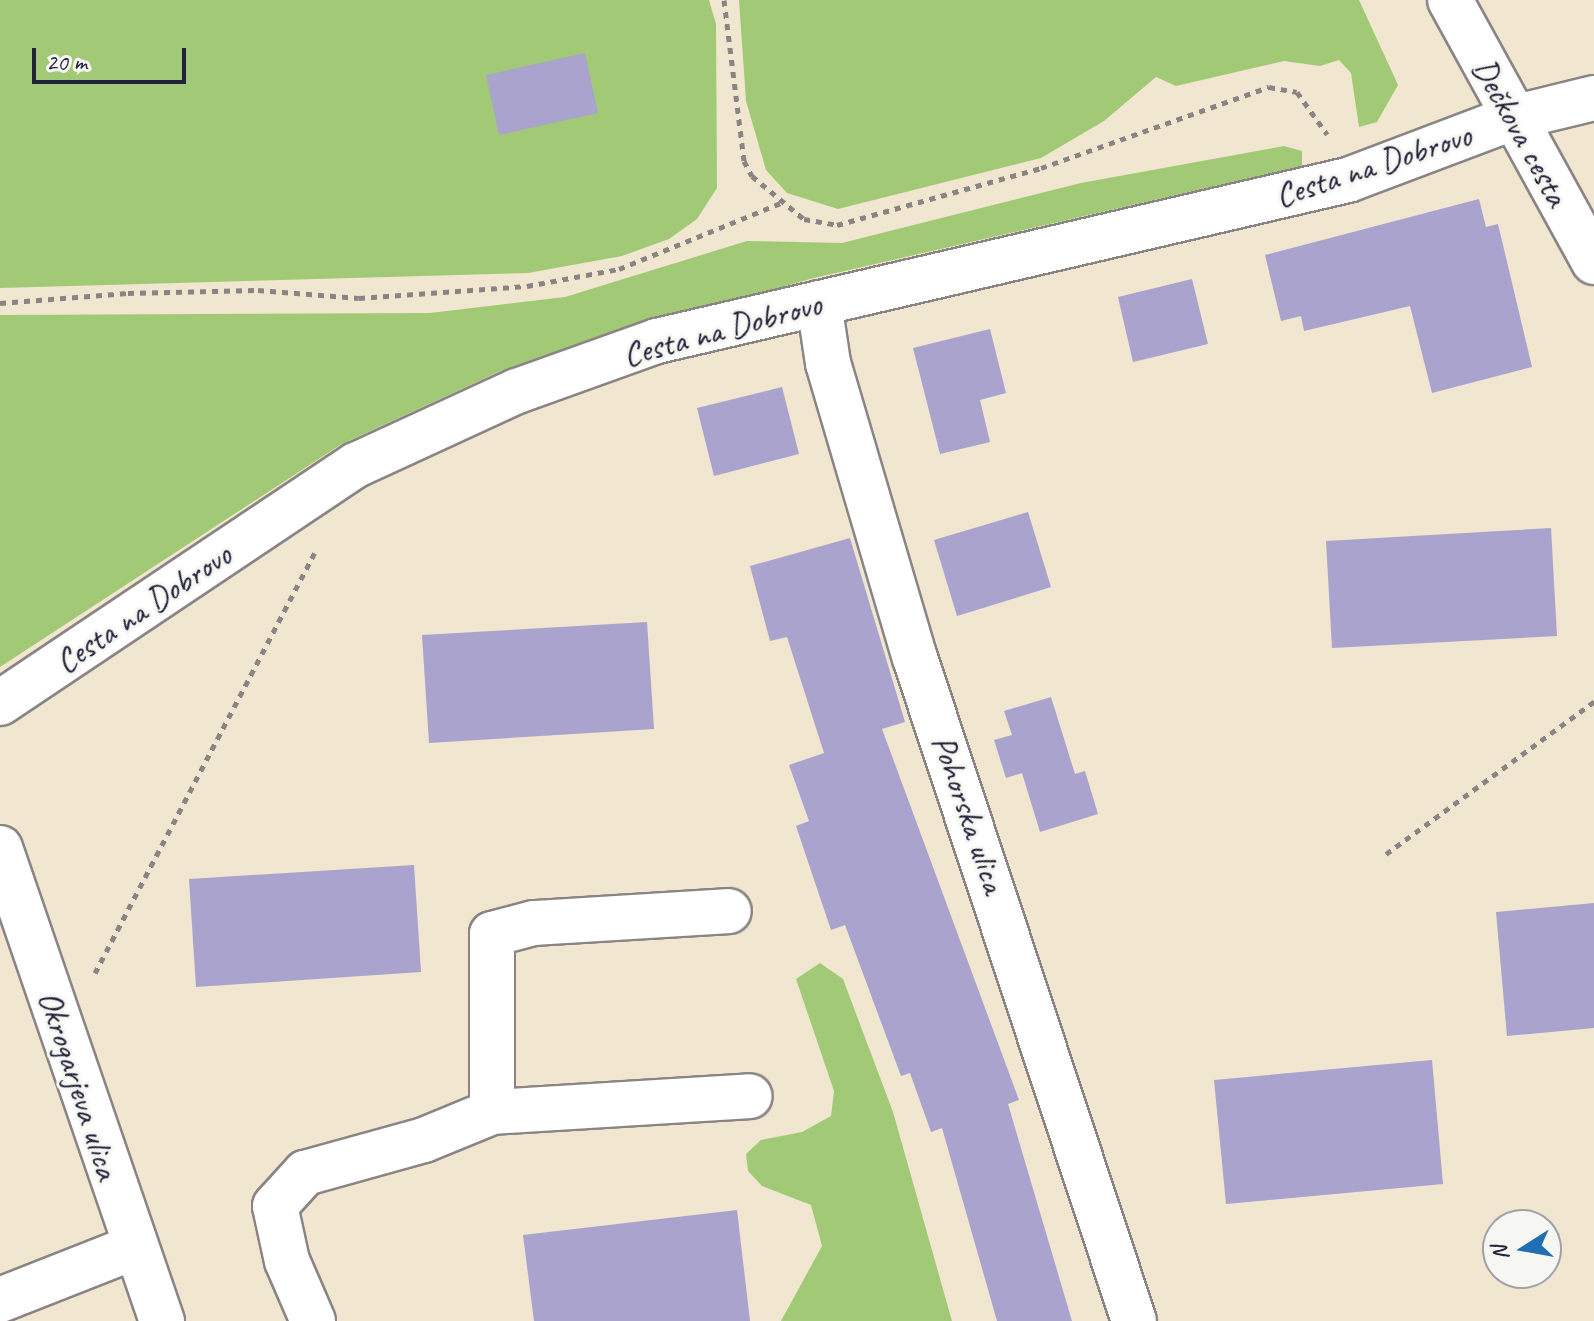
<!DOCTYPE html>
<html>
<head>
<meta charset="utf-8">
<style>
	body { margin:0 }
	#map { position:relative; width:1594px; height:1321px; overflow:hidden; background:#f1e6cf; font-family:Caveat,sans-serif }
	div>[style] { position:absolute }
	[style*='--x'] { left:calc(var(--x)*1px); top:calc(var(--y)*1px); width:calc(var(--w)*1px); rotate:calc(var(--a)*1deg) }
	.green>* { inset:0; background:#a2ca76 }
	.building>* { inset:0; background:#a9a3ce }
	.path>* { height:5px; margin-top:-2.5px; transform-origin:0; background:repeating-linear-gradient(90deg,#8a8485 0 6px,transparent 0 12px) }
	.roads { filter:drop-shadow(2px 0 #8a8485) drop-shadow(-2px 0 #8a8485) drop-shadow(0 2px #8a8485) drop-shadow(0 -2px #8a8485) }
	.minor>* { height:44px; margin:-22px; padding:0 22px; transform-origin:22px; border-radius:22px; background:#fff }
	span { translate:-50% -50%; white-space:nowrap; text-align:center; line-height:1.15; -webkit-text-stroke:6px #f6f6f2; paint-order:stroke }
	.street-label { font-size:34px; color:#22223b }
	.north { position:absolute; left:1482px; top:1209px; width:80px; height:80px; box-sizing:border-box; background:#f6f6f2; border:2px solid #a1a1a9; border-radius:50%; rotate:259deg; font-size:22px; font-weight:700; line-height:32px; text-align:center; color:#22223b }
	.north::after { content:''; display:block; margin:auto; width:28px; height:36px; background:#1f6fb2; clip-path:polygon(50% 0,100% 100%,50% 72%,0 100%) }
	.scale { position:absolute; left:32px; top:48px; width:154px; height:36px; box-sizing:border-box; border:4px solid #22223b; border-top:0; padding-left:10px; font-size:24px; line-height:28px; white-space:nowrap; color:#22223b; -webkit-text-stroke:6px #f6f6f2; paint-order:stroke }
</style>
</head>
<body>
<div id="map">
	<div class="green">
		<i style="clip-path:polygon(0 0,709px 0,716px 24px,717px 188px,697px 219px,669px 239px,622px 256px,528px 273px,0 288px)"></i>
		<i style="clip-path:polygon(739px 0,1359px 0,1398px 85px,1377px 122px,1359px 127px,1351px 73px,1339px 60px,1320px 66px,1284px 61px,1176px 86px,1156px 77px,1104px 121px,1041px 158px,838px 209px,787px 193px,766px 170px,746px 101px)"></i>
		<i style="clip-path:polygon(1284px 146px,1302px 151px,1302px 166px,810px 279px,505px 369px,340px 445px,0 667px,0 315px,430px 313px,565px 297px,747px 241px,842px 243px,1081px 183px)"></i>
		<i style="clip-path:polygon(820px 963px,843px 979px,893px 1112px,952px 1321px,781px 1321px,822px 1246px,811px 1205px,762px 1186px,748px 1171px,746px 1154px,761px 1140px,802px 1132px,831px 1116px,834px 1091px,796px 979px)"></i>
	</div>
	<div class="building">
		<i style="clip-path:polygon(585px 53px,598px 113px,499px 135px,486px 75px)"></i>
		<i style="clip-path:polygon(1479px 199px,1486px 227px,1498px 224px,1532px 367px,1432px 393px,1410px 306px,1304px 331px,1301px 316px,1281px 321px,1265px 255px)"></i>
		<i style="clip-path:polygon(1192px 279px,1208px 344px,1133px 362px,1118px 297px)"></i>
		<i style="clip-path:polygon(990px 329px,1006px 393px,980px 400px,990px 442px,940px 454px,913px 348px)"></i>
		<i style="clip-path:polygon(782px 387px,799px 454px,714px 476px,697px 408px)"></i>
		<i style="clip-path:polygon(1028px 512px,1051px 587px,957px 616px,934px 540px)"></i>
		<i style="clip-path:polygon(1551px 528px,1557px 636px,1332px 648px,1326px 541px)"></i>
		<i style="clip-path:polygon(850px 538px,905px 722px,882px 729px,1019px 1100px,1008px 1104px,1072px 1321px,997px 1321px,942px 1128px,931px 1132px,910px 1073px,901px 1076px,845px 925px,831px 930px,796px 826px,809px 821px,789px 765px,824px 753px,787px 637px,770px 641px,750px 566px)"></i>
		<i style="clip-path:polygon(647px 622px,654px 729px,429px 743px,422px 635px)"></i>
		<i style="clip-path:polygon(1051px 697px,1075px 774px,1085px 771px,1098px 814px,1040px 832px,1022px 773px,1006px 778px,994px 740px,1012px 735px,1004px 711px)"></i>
		<i style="clip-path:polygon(414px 865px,421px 972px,196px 987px,189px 879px)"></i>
		<i style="clip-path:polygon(1594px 903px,1594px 1028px,1507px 1036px,1496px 912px)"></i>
		<i style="clip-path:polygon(1432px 1060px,1443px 1184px,1226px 1204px,1214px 1080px)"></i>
		<i style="clip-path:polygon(737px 1210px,750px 1321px,534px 1321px,523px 1235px)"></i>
	</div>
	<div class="path">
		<i style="--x:724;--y:0;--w:162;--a:82.9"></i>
		<i style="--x:744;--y:161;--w:17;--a:62"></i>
		<i style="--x:752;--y:176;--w:67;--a:39.6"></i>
		<i style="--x:804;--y:219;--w:34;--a:10"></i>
		<i style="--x:837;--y:225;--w:212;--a:-15.6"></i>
		<i style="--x:1041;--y:168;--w:242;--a:-19.6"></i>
		<i style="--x:1269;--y:87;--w:28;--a:10"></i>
		<i style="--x:1297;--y:92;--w:52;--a:54.5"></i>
		<i style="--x:0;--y:303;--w:128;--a:-4.5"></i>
		<i style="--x:128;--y:293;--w:130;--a:-1.3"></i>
		<i style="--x:258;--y:290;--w:101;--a:4.5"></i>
		<i style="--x:359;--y:298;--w:168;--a:-4.1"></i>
		<i style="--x:527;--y:286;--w:94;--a:-10.5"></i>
		<i style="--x:619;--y:269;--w:175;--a:-22.2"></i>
		<i style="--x:1386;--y:854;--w:258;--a:-36.2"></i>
		<i style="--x:95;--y:973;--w:474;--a:-62.4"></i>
	</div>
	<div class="roads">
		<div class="minor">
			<i style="--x:1450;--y:0;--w:299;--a:61.2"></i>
			<i style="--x:819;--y:303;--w:61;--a:81.5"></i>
			<i style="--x:828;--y:363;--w:308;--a:73.6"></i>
			<i style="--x:915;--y:658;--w:698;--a:71.72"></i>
			<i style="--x:0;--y:703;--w:428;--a:-33.8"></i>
			<i style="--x:356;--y:465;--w:177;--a:-24.7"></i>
			<i style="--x:517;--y:391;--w:149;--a:-19.7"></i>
			<i style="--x:657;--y:341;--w:710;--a:-13.12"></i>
			<i style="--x:1348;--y:180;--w:175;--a:-20.7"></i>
			<i style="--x:1512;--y:118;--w:84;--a:-13.7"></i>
			<i style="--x:0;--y:848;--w:500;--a:71.1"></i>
			<i style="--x:492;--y:1112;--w:178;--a:-90"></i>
			<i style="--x:492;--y:934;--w:43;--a:-14.7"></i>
			<i style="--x:534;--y:923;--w:195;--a:-3.5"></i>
			<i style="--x:0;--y:1300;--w:142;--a:-21.5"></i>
			<i style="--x:313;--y:1321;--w:65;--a:-113.4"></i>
			<i style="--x:287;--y:1261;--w:56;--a:-102.3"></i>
			<i style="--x:275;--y:1206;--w:45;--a:-47.7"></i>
			<i style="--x:305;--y:1173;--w:123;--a:-15.5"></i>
			<i style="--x:424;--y:1140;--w:74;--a:-22.4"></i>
			<i style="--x:492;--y:1112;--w:258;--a:-3.5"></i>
		</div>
	</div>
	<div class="street-label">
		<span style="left:1521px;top:132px;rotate:61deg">Dečkova cesta</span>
		<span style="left:1373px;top:165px;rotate:-18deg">Cesta na Dobrovo</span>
		<span style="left:722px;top:329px;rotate:-15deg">Cesta na Dobrovo</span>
		<span style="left:143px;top:608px;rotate:-34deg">Cesta na Dobrovo</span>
		<span style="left:969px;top:814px;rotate:71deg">Pohorska ulica</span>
		<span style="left:79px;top:1085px;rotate:72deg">Okrogarjeva ulica</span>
	</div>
	<div class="north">N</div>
	<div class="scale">20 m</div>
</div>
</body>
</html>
